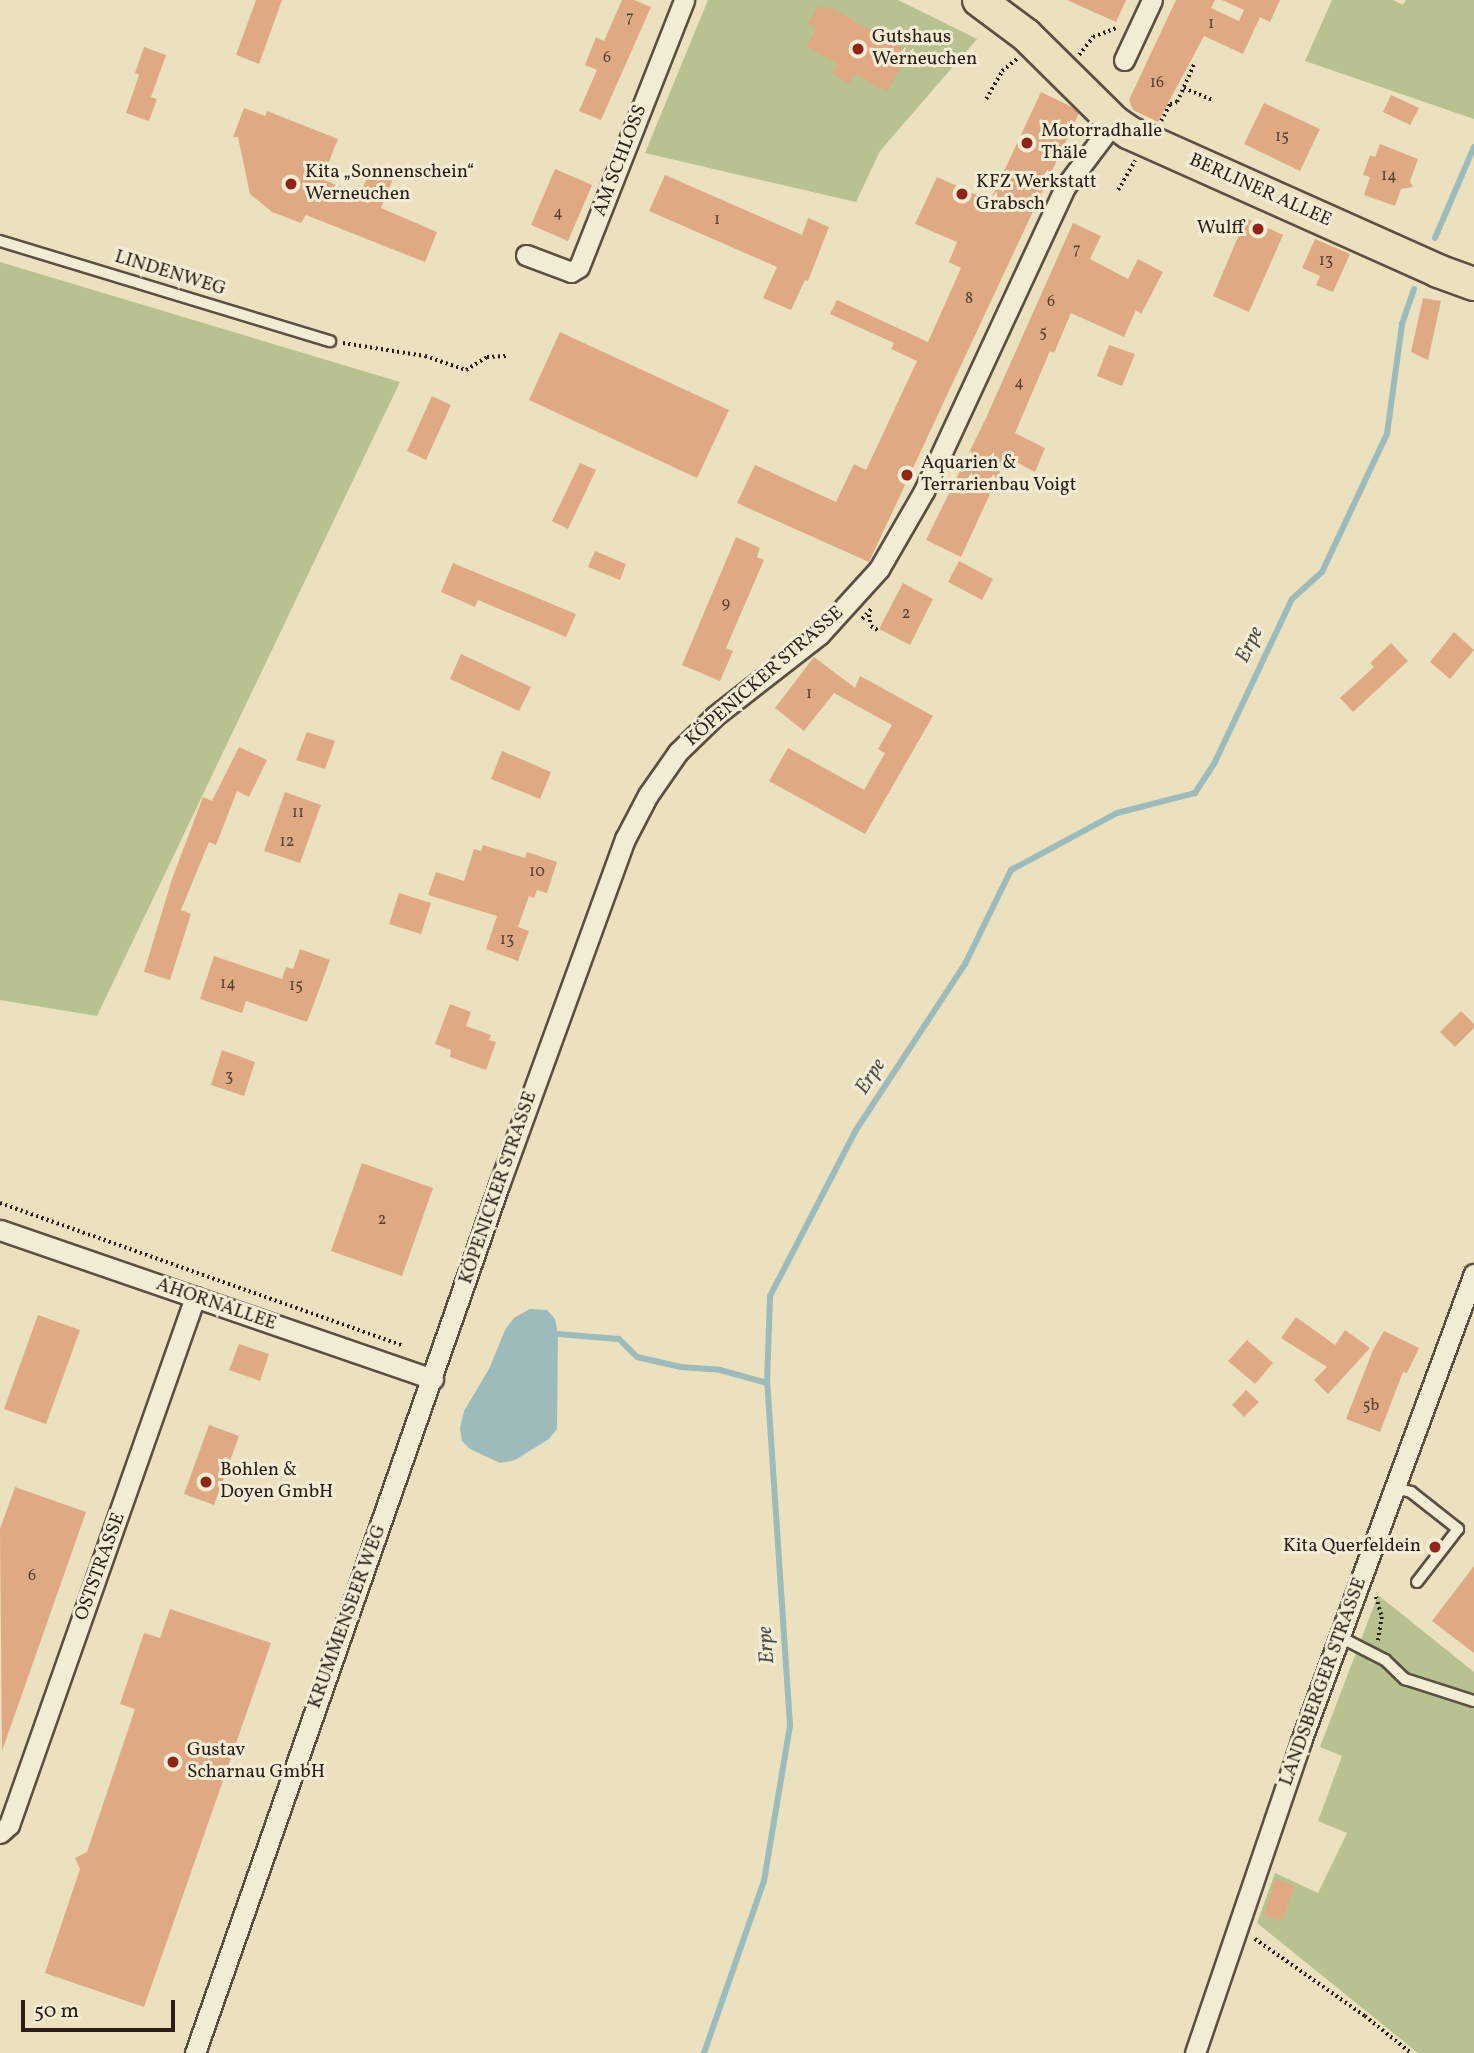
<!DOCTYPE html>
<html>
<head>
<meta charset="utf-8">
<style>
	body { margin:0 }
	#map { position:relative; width:1474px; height:2053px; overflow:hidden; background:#ece1be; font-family:Vollkorn,serif }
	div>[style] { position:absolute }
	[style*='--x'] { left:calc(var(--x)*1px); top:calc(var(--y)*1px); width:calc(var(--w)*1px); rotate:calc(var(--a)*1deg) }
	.green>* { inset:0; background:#b8c291 }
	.water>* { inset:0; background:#9cbbba }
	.stream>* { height:6px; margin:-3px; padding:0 3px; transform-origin:3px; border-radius:3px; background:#9cbbba }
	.building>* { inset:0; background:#dfaa83 }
	.path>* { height:3.5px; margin-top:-1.75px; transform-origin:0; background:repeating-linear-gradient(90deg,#291e19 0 2px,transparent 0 5.5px) }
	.roads { filter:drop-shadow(2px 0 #5a4f42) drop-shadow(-2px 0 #5a4f42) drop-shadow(0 2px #5a4f42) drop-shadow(0 -2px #5a4f42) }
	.lane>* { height:10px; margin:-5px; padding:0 5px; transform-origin:5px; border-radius:5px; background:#f3ecd5 }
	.street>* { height:19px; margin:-9.5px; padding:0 9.5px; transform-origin:9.5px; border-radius:9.5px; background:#f3ecd5 }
	.primary>* { height:32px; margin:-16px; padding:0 16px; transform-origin:16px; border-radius:16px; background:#ece1be }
	.dots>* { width:19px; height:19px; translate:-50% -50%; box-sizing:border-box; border:4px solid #f3ecd5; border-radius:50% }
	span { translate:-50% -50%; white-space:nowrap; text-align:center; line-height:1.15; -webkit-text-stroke:6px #f3ecd5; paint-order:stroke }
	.number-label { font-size:16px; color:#564134 }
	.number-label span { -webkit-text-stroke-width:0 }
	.poi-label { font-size:19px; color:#291e19 }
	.left { translate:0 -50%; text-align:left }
	.right { translate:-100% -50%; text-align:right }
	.street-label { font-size:19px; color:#291e19 }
	.water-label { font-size:21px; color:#4c4d49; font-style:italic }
	.scale { position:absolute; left:21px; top:2000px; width:154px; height:32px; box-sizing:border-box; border:4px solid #291e19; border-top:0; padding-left:9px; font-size:21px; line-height:24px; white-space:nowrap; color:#291e19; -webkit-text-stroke:5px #f3ecd5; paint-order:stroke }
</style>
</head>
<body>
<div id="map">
	<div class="green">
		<i style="clip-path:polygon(708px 0,898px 0,977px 39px,880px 151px,856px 202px,645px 153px)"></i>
		<i style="clip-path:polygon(1332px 0,1393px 0,1403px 5px,1406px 0,1474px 0,1474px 119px,1305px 61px)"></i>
		<i style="clip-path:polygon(0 262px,400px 382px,97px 1016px,0 1000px)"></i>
		<i style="clip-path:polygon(1378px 1595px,1474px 1672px,1474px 2053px,1418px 2053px,1257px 1923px,1275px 1873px,1318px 1893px,1347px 1833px,1318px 1821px,1342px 1756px,1320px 1747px)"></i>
	</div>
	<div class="water">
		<i style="clip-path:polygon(530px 1309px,547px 1310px,555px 1319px,558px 1334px,557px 1429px,549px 1439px,515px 1460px,500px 1463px,470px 1449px,462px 1441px,460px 1428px,464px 1411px,489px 1369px,505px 1330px,514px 1318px)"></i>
	</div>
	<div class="stream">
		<i style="--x:1435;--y:238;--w:99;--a:-66.8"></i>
		<i style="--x:558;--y:1334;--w:61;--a:4.7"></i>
		<i style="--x:619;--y:1339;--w:25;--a:45"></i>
		<i style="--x:637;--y:1357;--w:45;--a:12.8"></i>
		<i style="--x:681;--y:1367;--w:39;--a:4"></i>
		<i style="--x:720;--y:1370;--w:49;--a:15.5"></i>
		<i style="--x:704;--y:2053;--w:182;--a:-70.8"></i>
		<i style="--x:764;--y:1881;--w:158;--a:-80.5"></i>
		<i style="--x:790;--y:1725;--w:343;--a:-93.8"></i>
		<i style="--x:767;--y:1383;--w:87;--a:-88"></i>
		<i style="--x:770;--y:1296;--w:187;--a:-62.6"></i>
		<i style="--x:856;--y:1130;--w:199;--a:-56.7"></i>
		<i style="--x:965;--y:964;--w:105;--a:-63.9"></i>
		<i style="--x:1011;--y:870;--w:120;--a:-28.3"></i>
		<i style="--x:1117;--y:813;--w:81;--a:-14.4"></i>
		<i style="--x:1195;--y:793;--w:35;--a:-57"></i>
		<i style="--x:1214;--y:764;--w:183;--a:-64.7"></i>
		<i style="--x:1292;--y:599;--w:40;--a:-42"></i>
		<i style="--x:1322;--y:572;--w:153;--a:-64.8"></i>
		<i style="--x:1387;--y:434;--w:111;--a:-82.2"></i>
		<i style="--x:1402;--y:324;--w:37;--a:-71"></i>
	</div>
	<div class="building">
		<i style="clip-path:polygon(256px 0,282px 0,259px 64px,236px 55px)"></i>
		<i style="clip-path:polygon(622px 0,634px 0,651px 7px,601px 120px,579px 111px,597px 70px,585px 65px,596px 37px,604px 41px)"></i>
		<i style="clip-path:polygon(1067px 0,1126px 0,1116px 22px)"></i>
		<i style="clip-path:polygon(1176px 0,1215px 0,1211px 8px,1239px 21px,1244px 10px,1222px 0,1280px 0,1270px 22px,1260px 17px,1243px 54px,1204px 36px,1158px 122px,1133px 110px,1129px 100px)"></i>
		<i style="clip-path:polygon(819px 5px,826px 9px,828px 6px,910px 52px,887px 92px,855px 74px,849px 84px,832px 74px,837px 64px,806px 46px,816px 29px,808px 24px)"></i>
		<i style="clip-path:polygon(144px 47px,166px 55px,151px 97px,157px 99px,149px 121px,126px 113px,139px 75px,135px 73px)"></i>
		<i style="clip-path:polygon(1041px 92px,1072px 107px,1079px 113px,869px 562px,737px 503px,755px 465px,836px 502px,854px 464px,866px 470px,917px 361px,891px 349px,894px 343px,830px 314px,837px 300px,928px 342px,961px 268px,949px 262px,957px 242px,915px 224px,937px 177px,990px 201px)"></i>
		<i style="clip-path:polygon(1391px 95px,1419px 108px,1410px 125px,1383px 112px)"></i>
		<i style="clip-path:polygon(1264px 103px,1320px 129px,1300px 171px,1244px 144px)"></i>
		<i style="clip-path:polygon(244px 108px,265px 116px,267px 111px,338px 139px,322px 179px,360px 195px,372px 165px,395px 174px,381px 208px,437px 232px,425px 262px,306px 215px,301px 223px,272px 212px,250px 194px,238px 137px,233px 137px)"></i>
		<i style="clip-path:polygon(1380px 144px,1418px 159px,1410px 181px,1413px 187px,1401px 189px,1395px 206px,1364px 195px,1370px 177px,1363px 175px,1370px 155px,1375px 157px)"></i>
		<i style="clip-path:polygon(555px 169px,592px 185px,568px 241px,531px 225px)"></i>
		<i style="clip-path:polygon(665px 175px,802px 235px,808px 218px,829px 227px,808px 281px,805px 280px,791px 310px,763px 298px,777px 267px,649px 211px)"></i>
		<i style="clip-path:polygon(1246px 218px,1283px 235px,1249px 312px,1213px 296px)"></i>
		<i style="clip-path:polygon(1073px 223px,1101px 236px,1090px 259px,1128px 279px,1138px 259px,1163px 272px,1141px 314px,1136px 310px,1124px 337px,1071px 313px,1054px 353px,1050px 351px,1015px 433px,1045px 448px,1035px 472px,1007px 457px,961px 557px,926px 540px,986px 418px)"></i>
		<i style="clip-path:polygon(1315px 239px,1350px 254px,1333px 292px,1316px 285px,1320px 276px,1302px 268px)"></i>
		<i style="clip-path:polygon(1423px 298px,1441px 301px,1428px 360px,1411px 352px)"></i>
		<i style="clip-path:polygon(560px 332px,729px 410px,697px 478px,529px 400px)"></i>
		<i style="clip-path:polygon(1109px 345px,1135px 354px,1122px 386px,1097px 376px)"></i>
		<i style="clip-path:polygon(432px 396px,451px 405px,426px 460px,407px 451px)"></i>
		<i style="clip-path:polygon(580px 463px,596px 470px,568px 529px,552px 521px)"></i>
		<i style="clip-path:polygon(736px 537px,760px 548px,757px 557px,764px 560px,726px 648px,733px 651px,720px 681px,682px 665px)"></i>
		<i style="clip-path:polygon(595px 551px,626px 564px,620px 580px,588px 567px)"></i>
		<i style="clip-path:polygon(959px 561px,993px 579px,982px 600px,948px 582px)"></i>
		<i style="clip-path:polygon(453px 563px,576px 614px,566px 637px,478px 600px,475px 607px,441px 592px)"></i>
		<i style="clip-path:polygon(903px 583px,933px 599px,910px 645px,879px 629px)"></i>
		<i style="clip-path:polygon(1454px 632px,1474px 650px,1450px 679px,1430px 662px)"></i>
		<i style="clip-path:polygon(1391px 643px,1408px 661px,1353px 712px,1340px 698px,1374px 667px,1370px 663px)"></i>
		<i style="clip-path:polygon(461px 654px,531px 687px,519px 711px,450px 679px)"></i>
		<i style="clip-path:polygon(814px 657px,855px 688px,860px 676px,933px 716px,865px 834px,769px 781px,788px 748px,864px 790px,885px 753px,878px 749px,892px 725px,834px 693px,804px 731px,775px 708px)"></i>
		<i style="clip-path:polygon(307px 732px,335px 741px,325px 769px,296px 760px)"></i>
		<i style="clip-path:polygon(239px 747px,267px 760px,249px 797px,237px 791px,216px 845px,209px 842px,181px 910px,191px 914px,170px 980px,144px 972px,172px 879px,203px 797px,212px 801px)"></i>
		<i style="clip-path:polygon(502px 751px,551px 772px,540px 799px,491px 779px)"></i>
		<i style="clip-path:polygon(285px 792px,321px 805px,300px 863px,264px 851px)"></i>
		<i style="clip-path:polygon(483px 845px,525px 858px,527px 852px,557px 862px,547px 893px,537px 890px,534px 898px,529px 896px,518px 927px,529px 931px,518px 961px,486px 949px,497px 916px,428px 895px,436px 872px,464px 881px,474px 849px,481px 851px)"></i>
		<i style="clip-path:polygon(399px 893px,431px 903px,421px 934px,389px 924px)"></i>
		<i style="clip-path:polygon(300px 949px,330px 960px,307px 1022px,246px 1001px,242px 1013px,200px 999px,214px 956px,282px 979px,286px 967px,293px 969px)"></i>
		<i style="clip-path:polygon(450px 1004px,471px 1012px,466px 1026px,491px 1035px,489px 1040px,496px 1042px,486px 1070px,450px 1057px,451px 1050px,435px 1044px)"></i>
		<i style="clip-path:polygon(1461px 1011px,1474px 1024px,1474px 1028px,1455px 1047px,1440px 1032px)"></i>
		<i style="clip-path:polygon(222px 1050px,255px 1062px,244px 1096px,211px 1085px)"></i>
		<i style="clip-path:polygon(362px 1163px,433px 1188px,402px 1276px,331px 1251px)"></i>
		<i style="clip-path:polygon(38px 1315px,80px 1330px,46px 1424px,4px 1409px)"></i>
		<i style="clip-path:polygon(1296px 1317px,1335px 1345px,1345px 1330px,1370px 1348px,1328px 1394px,1314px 1380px,1327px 1367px,1281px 1338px)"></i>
		<i style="clip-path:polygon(1384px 1331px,1419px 1348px,1407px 1373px,1403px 1372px,1380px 1432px,1346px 1419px,1373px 1350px)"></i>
		<i style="clip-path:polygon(1247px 1340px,1273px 1363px,1255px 1384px,1228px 1361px)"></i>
		<i style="clip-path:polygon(239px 1344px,269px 1354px,260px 1381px,229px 1370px)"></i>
		<i style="clip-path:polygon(1246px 1390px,1259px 1402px,1244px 1417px,1232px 1405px)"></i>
		<i style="clip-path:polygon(209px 1425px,239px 1436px,214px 1505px,184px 1494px)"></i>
		<i style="clip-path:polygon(15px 1487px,86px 1512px,2px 1751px,0 1529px)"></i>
		<i style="clip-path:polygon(1474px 1566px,1474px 1653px,1432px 1621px)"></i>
		<i style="clip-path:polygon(170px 1609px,271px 1643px,144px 2007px,45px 1973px,80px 1869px,75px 1858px,87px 1852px,135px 1709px,120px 1704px,144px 1633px,160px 1638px)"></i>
		<i style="clip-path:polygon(1276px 1879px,1295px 1886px,1282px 1921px,1264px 1915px)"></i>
	</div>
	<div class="path">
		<i style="--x:1079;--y:55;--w:23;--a:-52"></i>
		<i style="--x:1093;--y:37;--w:26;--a:-21"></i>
		<i style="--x:1184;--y:88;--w:30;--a:23"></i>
		<i style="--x:986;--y:99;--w:32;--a:-60"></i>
		<i style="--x:1002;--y:71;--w:19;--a:-39"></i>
		<i style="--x:1161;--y:121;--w:19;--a:-62"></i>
		<i style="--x:1170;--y:104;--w:7;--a:-16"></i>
		<i style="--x:1177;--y:102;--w:44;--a:-65.8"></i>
		<i style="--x:1118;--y:190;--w:34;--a:-60"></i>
		<i style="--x:343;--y:343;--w:83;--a:9"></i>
		<i style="--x:425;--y:356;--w:43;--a:18.9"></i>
		<i style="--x:466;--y:370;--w:25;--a:-32"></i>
		<i style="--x:487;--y:357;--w:20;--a:-3"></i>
		<i style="--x:869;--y:615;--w:11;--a:80"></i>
		<i style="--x:871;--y:626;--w:9;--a:32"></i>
		<i style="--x:862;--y:619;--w:16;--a:-47"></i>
		<i style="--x:0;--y:1203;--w:429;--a:19.5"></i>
		<i style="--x:1376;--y:1597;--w:21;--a:73"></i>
		<i style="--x:1382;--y:1617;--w:24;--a:99"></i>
		<i style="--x:1255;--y:1939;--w:134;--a:35"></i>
		<i style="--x:1365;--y:2016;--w:59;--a:38.8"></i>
	</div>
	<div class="roads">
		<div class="lane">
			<i style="--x:0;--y:241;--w:345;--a:16.9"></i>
			<i style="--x:1396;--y:1488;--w:16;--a:15"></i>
			<i style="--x:1411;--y:1492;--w:60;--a:38.2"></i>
			<i style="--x:1458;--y:1529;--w:67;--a:127.7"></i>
			<i style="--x:1340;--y:1637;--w:51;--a:27.1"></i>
			<i style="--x:1385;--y:1660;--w:28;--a:44"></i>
			<i style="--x:1405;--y:1679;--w:72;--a:17.7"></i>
		</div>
		<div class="street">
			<i style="--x:1124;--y:60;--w:66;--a:-65"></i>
			<i style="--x:526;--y:255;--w:48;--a:20.7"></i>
			<i style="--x:571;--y:272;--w:9;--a:-32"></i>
			<i style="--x:579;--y:267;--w:287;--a:-68.5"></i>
			<i style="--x:0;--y:1230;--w:458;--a:19"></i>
			<i style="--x:0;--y:1833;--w:12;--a:-42"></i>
			<i style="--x:9;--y:1825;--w:560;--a:-70.59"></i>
			<i style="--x:195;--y:2053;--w:920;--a:-70.7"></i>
			<i style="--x:499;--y:1185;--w:368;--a:-70"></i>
			<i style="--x:625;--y:839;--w:50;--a:-62.4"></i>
			<i style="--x:648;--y:795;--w:52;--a:-55.1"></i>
			<i style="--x:678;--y:752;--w:52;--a:-44.2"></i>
			<i style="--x:715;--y:716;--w:132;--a:-37.9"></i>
			<i style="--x:819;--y:635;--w:89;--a:-47.7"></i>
			<i style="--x:879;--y:569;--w:90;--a:-60"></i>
			<i style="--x:924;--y:491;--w:335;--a:-65.1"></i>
			<i style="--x:1065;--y:187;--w:81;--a:-53"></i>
			<i style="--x:1195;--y:2053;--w:330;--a:-71.2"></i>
			<i style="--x:1301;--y:1741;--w:498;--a:-69.7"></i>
		</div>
		<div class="primary">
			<i style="--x:979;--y:0;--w:59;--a:36.7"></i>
			<i style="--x:1026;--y:35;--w:124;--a:44.7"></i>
			<i style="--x:1114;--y:122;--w:19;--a:35"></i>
			<i style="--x:1130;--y:133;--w:338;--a:24.1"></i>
			<i style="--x:1438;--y:271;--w:38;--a:20"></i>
		</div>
	</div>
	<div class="dots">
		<i style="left:858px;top:49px;background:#8f2418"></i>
		<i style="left:1027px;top:143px;background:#8f2418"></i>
		<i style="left:291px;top:184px;background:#8f2418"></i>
		<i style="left:962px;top:194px;background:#8f2418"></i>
		<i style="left:1258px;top:229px;background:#8f2418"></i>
		<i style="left:907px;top:475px;background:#8f2418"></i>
		<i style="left:206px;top:1482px;background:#8f2418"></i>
		<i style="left:1435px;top:1547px;background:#8f2418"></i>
		<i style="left:173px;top:1762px;background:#8f2418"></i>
	</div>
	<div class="number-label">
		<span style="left:630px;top:18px">7</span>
		<span style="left:1211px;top:24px">1</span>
		<span style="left:607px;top:58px">6</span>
		<span style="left:1157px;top:83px">16</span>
		<span style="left:1282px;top:137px">15</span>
		<span style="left:1389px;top:176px">14</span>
		<span style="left:558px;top:213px">4</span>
		<span style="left:717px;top:220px">1</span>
		<span style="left:1077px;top:250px">7</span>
		<span style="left:1326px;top:261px">13</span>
		<span style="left:969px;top:299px">8</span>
		<span style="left:1051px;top:302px">6</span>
		<span style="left:1043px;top:333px">5</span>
		<span style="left:1019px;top:383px">4</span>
		<span style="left:726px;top:604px">9</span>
		<span style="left:906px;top:614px">2</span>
		<span style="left:809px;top:694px">1</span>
		<span style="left:298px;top:813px">11</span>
		<span style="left:287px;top:842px">12</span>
		<span style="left:537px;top:872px">10</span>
		<span style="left:507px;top:940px">13</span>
		<span style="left:228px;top:984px">14</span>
		<span style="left:296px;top:986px">15</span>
		<span style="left:229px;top:1077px">3</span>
		<span style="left:382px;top:1220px">2</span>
		<span style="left:1371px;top:1406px">5b</span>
		<span style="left:32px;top:1576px">6</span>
	</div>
	<div class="poi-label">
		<span class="left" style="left:872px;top:49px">Gutshaus<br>Werneuchen</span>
		<span class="left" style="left:1041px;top:143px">Motorradhalle<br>Thäle</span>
		<span class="left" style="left:305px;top:184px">Kita „Sonnenschein“<br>Werneuchen</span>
		<span class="left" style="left:976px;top:194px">KFZ Werkstatt<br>Grabsch</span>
		<span class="right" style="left:1244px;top:229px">Wulff</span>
		<span class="left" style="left:921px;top:475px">Aquarien &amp;<br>Terrarienbau Voigt</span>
		<span class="left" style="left:220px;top:1482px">Bohlen &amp;<br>Doyen GmbH</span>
		<span class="right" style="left:1421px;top:1547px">Kita Querfeldein</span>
		<span class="left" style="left:187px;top:1762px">Gustav<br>Scharnau GmbH</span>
	</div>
	<div class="street-label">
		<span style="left:621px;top:161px;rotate:-69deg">AM SCHLOSS</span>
		<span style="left:1260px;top:191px;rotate:24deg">BERLINER ALLEE</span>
		<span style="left:170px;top:274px;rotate:17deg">LINDENWEG</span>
		<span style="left:765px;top:677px;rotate:-41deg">KÖPENICKER STRASSE</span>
		<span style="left:499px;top:1188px;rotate:-71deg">KÖPENICKER STRASSE</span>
		<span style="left:216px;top:1305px;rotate:19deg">AHORNALLEE</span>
		<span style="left:101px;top:1567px;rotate:-70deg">OSTSTRASSE</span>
		<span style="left:348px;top:1617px;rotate:-70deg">KRUMMENSEER WEG</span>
		<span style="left:1324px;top:1682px;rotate:-70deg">LANDSBERGER STRASSE</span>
	</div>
	<div class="water-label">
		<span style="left:1250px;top:645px;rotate:-64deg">Erpe</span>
		<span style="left:871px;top:1077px;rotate:-57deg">Erpe</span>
		<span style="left:767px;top:1645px;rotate:-94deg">Erpe</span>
	</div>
	<div class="scale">50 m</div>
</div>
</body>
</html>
